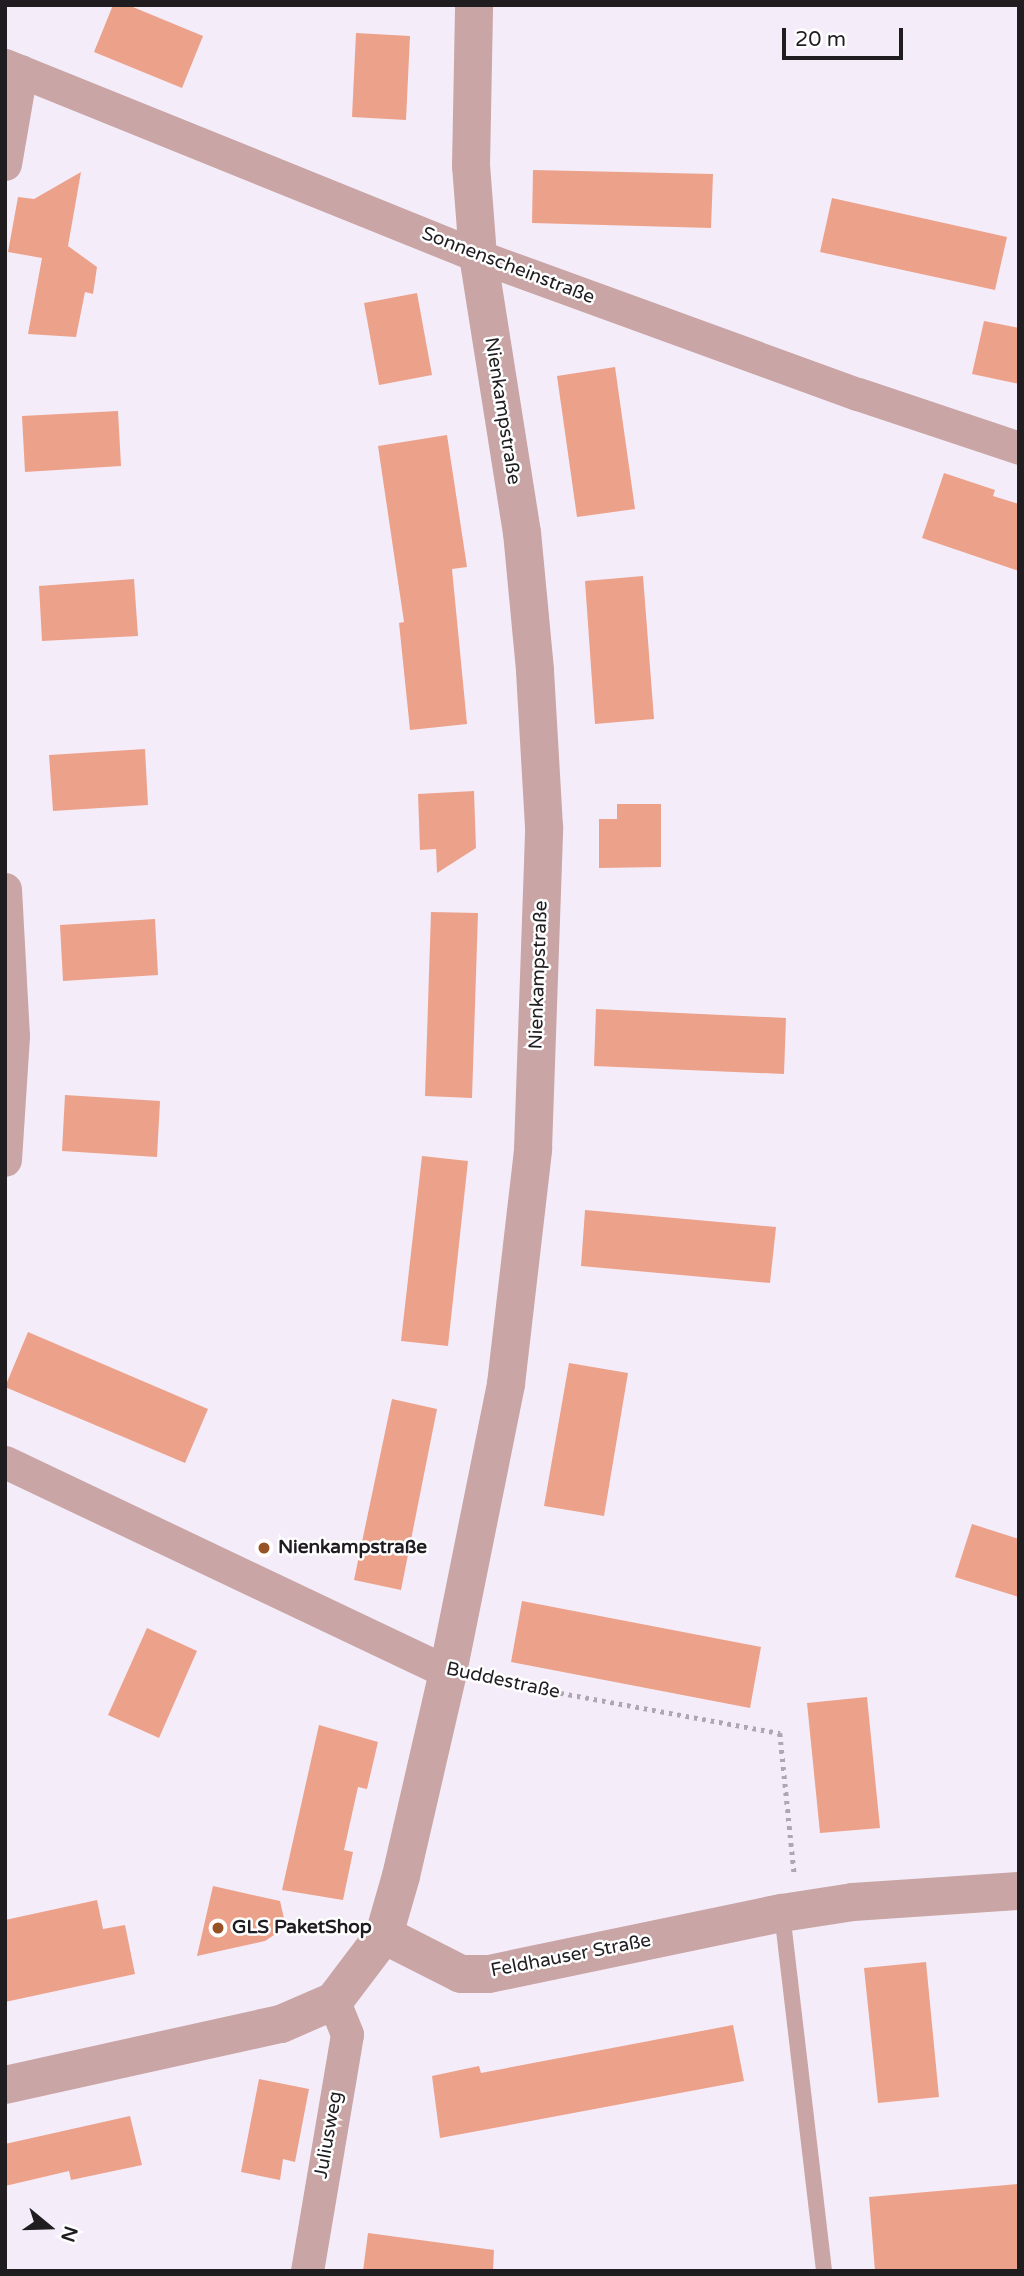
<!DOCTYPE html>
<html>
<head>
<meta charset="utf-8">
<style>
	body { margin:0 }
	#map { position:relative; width:1024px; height:2276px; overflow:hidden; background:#f5ecf9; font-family:"Varela Round",sans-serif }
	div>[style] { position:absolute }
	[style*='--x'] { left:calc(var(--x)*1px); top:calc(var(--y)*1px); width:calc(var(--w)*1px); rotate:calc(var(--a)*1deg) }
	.building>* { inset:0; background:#eca28a }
	.path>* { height:4.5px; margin-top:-2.25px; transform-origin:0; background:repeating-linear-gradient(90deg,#aea7b1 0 3.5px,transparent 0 8.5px) }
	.service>* { height:16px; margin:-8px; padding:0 8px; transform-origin:8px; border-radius:8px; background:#c9a5a5 }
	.minor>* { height:33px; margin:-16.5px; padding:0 16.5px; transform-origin:16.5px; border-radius:16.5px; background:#c9a5a5 }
	.tertiary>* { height:38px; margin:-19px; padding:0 19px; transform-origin:19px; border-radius:19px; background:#c9a5a5 }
	.dots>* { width:19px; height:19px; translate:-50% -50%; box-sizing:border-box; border:4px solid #fff; border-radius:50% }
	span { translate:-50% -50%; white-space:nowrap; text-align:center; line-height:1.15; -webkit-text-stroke:5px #fff; paint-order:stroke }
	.street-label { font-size:19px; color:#201d21 }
	.poi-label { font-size:19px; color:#201d21; font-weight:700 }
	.left { translate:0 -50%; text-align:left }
	.frame { position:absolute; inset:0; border:7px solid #201d21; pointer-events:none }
	.north { position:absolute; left:14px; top:2192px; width:70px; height:70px; -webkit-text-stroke:5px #fff; paint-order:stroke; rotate:109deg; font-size:19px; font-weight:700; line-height:28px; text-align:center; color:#201d21 }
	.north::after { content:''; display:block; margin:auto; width:24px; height:32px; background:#201d21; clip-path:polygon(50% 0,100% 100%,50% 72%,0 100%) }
	.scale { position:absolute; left:782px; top:28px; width:121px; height:32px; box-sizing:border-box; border:4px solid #201d21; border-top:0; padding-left:9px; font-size:21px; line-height:24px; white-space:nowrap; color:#201d21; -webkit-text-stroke:5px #fff; paint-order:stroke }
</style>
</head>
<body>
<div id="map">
	<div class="building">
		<i style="clip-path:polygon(113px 5px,128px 5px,203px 36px,182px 88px,94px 52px)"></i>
		<i style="clip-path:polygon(356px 33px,410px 36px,406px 120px,352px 117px)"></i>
		<i style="clip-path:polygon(533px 170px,713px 174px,711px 228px,532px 223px)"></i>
		<i style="clip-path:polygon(81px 172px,68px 246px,97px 267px,93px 294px,85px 292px,76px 337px,28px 334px,42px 258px,8px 252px,18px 197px,34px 199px)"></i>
		<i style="clip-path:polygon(832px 198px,1007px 237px,995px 290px,820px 252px)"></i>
		<i style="clip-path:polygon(417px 293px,432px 375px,379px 385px,364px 303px)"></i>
		<i style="clip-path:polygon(984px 321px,1019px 328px,1019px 384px,972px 374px)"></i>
		<i style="clip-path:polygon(615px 367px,635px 509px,577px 517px,557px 376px)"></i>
		<i style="clip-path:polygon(118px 411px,121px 466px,25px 472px,22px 416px)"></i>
		<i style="clip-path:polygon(447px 435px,467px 567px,452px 569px,467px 724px,410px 730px,399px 623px,404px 622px,378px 446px)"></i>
		<i style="clip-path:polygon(944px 473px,995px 490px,993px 496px,1019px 504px,1019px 571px,922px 538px)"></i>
		<i style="clip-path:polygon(643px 576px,654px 719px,595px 724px,585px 581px)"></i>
		<i style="clip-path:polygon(134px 579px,138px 636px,42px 641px,39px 586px)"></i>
		<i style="clip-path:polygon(145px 749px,148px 805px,53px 811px,49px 755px)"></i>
		<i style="clip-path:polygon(474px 791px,476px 848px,437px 873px,436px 849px,420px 850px,418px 794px)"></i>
		<i style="clip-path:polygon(617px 804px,661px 804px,661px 867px,599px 868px,599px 819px,617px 819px)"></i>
		<i style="clip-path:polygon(431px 912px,478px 913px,472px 1098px,425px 1096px)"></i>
		<i style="clip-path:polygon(155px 919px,158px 975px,63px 981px,60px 925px)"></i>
		<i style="clip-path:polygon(596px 1009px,786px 1018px,784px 1074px,594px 1066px)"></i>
		<i style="clip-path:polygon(65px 1095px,160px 1101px,157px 1157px,62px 1151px)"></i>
		<i style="clip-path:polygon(422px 1156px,468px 1161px,448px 1346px,401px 1341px)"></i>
		<i style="clip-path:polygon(585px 1210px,776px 1227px,770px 1283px,581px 1266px)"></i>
		<i style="clip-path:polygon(28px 1332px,208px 1409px,185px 1463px,5px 1387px)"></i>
		<i style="clip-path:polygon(569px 1363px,628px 1373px,604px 1516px,544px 1506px)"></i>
		<i style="clip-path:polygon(392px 1399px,437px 1409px,401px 1590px,354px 1580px)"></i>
		<i style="clip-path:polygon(972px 1524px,1019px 1539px,1019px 1597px,955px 1577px)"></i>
		<i style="clip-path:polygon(522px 1601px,761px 1647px,750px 1708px,511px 1662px)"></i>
		<i style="clip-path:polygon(147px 1628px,197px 1651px,159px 1738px,108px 1715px)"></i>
		<i style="clip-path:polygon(867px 1697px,880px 1828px,820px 1833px,807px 1703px)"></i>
		<i style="clip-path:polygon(319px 1725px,378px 1742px,367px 1789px,358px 1787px,344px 1850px,353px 1852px,343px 1900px,282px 1890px)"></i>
		<i style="clip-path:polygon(213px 1886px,280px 1901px,286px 1927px,265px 1941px,197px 1956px)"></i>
		<i style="clip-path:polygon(97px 1900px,103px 1929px,125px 1925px,135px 1974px,5px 2002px,5px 1920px)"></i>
		<i style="clip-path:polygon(926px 1962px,939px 2097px,878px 2103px,864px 1968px)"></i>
		<i style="clip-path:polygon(733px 2025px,744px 2081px,440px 2138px,432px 2076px,479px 2066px,481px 2073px)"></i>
		<i style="clip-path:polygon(259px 2079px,309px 2089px,295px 2162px,283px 2159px,280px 2180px,241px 2172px)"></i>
		<i style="clip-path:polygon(130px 2116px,142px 2165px,71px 2180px,69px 2171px,5px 2186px,5px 2144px)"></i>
		<i style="clip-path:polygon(1019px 2184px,1019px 2271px,875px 2271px,869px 2197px)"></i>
		<i style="clip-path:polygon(368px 2233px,494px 2250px,493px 2271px,363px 2271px)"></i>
	</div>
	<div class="path">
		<i style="--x:485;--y:1679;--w:300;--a:10.4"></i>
		<i style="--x:780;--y:1733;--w:140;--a:84.2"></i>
	</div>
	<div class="service">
		<i style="--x:782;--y:1913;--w:360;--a:83.3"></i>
	</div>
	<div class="minor">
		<i style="--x:5;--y:65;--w:510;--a:21.99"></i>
		<i style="--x:478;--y:256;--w:404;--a:20"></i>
		<i style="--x:858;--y:394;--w:170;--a:18.5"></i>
		<i style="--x:5;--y:164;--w:94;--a:-80.2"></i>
		<i style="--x:5;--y:889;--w:147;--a:86.9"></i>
		<i style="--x:13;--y:1036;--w:124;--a:93.7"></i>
		<i style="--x:5;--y:1462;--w:490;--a:25.4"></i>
		<i style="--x:307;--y:2271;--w:240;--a:-80.4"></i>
		<i style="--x:347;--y:2034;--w:35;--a:-112"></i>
	</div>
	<div class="tertiary">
		<i style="--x:384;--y:1935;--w:86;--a:26.9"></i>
		<i style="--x:461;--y:1974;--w:28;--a:0"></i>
		<i style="--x:489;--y:1974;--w:299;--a:-11.8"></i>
		<i style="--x:782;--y:1913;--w:72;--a:-8.8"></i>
		<i style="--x:853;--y:1902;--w:166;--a:-3.8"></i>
		<i style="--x:5;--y:2085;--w:283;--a:-12.5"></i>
		<i style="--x:281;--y:2024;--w:58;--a:-23.5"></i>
		<i style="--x:334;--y:2001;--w:83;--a:-52.9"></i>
		<i style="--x:384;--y:1935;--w:61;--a:-73.9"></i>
		<i style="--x:401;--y:1876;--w:209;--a:-77"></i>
		<i style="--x:448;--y:1672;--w:294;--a:-78.6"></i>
		<i style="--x:506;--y:1384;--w:237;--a:-83.4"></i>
		<i style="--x:533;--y:1149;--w:322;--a:-88"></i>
		<i style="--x:544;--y:827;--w:157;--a:-93.3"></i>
		<i style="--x:535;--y:670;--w:138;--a:-95.4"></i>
		<i style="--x:522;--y:533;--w:280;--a:-99"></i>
		<i style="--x:478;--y:256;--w:90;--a:-94.4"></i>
		<i style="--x:471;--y:166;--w:161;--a:-88.9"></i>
	</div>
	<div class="dots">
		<i style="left:264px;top:1548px;background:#975325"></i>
		<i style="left:218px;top:1928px;background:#975325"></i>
	</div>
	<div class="street-label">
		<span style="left:508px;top:266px;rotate:21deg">Sonnenscheinstraße</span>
		<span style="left:502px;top:411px;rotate:81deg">Nienkampstraße</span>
		<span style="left:539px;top:975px;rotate:-88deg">Nienkampstraße</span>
		<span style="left:503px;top:1681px;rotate:12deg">Buddestraße</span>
		<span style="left:571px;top:1956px;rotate:-11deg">Feldhauser Straße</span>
		<span style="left:329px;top:2135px;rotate:-80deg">Juliusweg</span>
	</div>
	<div class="poi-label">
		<span class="left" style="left:278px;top:1548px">Nienkampstraße</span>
		<span class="left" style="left:232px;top:1928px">GLS PaketShop</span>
	</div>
	<div class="frame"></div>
	<div class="north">N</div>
	<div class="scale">20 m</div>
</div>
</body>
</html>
